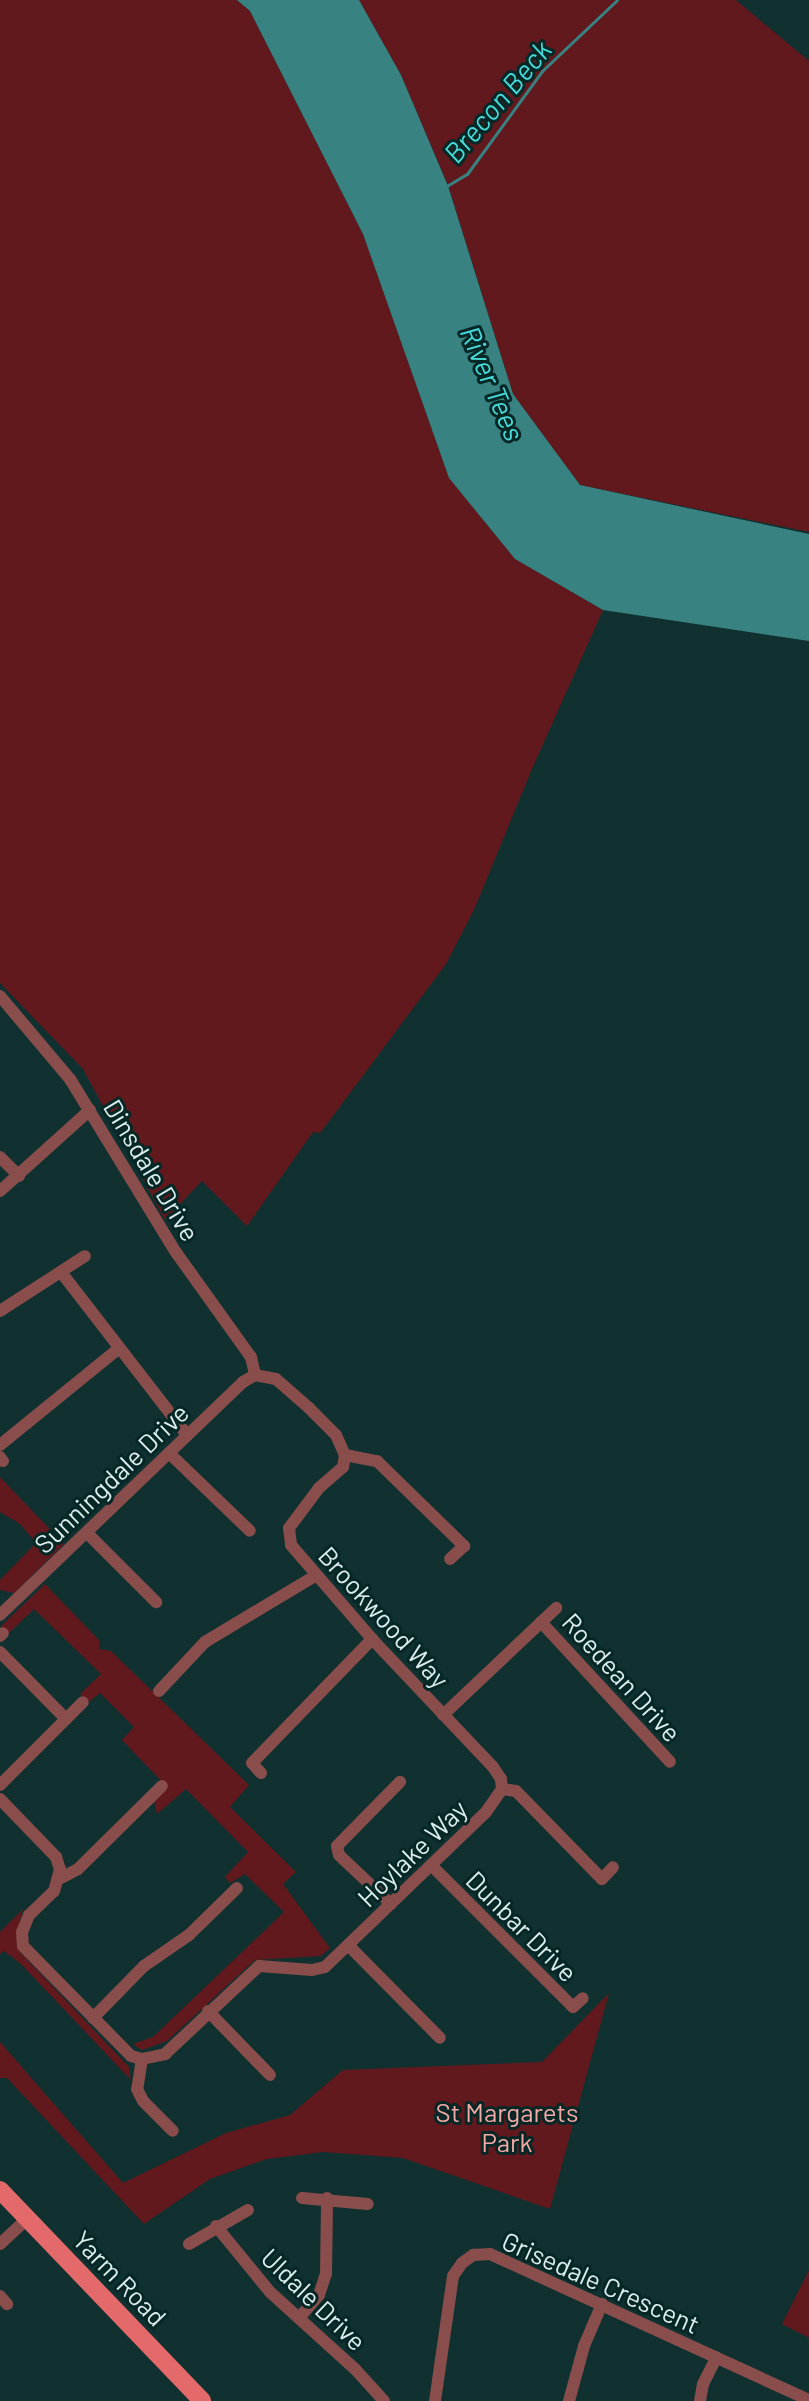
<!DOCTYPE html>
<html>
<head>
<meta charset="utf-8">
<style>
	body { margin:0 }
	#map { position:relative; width:809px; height:2401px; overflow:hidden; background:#103130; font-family:Barlow,sans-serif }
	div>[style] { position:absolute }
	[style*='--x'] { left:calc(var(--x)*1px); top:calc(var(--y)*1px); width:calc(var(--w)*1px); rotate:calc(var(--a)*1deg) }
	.green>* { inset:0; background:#61191e }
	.water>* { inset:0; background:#388281 }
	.stream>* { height:3px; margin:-1.5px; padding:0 1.5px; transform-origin:1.5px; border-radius:1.5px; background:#388281 }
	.minor>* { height:12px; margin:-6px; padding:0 6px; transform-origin:6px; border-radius:6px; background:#894d4c }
	.primary>* { height:18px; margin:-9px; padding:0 9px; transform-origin:9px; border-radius:9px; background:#e4696b }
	span { translate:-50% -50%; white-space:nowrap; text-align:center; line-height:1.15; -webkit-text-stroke:6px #052726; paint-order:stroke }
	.street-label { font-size:26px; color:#dbecec }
	.park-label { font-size:26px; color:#f5a9a6 }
	.water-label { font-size:28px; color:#48dad9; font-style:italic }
</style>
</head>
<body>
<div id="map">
	<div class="green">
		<i style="clip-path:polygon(0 0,237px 0,250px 11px,363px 234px,449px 478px,515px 559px,603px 610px,532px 769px,474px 910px,446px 964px,327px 1124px,320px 1133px,313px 1132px,247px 1226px,202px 1181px,165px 1220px,83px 1069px,0 983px)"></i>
		<i style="clip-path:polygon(359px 0,736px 0,809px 61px,809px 532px,580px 485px,513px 394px,448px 185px,401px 75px)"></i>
		<i style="clip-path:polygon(0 1477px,64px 1544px,14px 1593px,0 1590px,0 1580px,36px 1543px,20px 1524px,0 1512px)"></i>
		<i style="clip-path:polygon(45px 1584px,99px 1640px,99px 1649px,111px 1651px,249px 1785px,230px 1807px,296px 1872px,283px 1884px,330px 1948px,321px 1956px,255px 1960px,167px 2041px,142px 2050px,133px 2044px,153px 2037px,284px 1912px,245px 1874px,230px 1883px,225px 1877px,248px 1852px,186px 1789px,157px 1814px,154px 1801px,167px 1787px,122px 1740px,134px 1727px,100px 1693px,89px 1702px,80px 1694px,101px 1674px,34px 1609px,8px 1634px,1px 1626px)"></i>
		<i style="clip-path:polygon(23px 1909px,17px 1932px,19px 1951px,129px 2067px,131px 2080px,21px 1964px,4px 1951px,0 1954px,0 1932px)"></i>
		<i style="clip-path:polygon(609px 1993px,550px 2209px,403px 2158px,323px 2152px,267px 2159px,210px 2179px,144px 2224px,7px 2078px,0 2078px,0 2042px,123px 2183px,226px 2133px,290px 2115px,343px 2070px,542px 2062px)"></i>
		<i style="clip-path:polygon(809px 2270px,809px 2338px,782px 2324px)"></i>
	</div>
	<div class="water">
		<i style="clip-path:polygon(237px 0,359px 0,401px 75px,448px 186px,513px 394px,580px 485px,809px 534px,809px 641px,603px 610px,515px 559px,449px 478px,363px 234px,250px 11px)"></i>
	</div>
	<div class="stream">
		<i style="--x:445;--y:187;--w:26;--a:-31"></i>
		<i style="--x:467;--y:174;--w:127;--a:-53.9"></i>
		<i style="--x:542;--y:71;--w:103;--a:-43.4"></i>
	</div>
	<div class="minor">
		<i style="--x:0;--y:996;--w:109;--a:49.9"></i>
		<i style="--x:70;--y:1079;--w:202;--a:58.6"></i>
		<i style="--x:175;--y:1251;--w:130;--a:54.4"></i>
		<i style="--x:251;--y:1357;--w:18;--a:77"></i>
		<i style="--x:0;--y:1157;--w:27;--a:45"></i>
		<i style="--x:0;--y:1191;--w:121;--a:-42"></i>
		<i style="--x:61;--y:1272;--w:206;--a:52.3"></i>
		<i style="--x:0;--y:1311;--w:101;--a:-32.9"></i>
		<i style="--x:255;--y:1375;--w:21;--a:11"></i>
		<i style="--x:276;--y:1379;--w:44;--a:41.3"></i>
		<i style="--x:309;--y:1408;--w:38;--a:45"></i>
		<i style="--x:336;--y:1435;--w:22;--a:66"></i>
		<i style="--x:345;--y:1455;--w:12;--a:99"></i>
		<i style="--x:343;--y:1467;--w:32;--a:139"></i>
		<i style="--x:319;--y:1488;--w:50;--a:126.9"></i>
		<i style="--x:289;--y:1528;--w:17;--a:83"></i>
		<i style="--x:291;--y:1545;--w:124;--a:49.2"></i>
		<i style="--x:372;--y:1639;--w:176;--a:46.6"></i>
		<i style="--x:493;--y:1767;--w:14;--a:56"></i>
		<i style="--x:501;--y:1779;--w:10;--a:84"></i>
		<i style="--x:0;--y:1445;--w:152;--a:-39.1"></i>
		<i style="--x:169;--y:1453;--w:112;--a:43.9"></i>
		<i style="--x:345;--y:1455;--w:33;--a:11"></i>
		<i style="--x:377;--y:1461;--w:122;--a:44.3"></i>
		<i style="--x:464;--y:1546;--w:19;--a:137"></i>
		<i style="--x:0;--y:1457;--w:5;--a:53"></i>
		<i style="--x:87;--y:1533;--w:98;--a:45"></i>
		<i style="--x:0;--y:1615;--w:337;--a:-43.8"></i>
		<i style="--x:243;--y:1382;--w:14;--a:-30"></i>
		<i style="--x:541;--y:1622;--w:190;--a:47.3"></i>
		<i style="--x:0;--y:1636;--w:4;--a:-45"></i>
		<i style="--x:0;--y:1652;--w:94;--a:45.4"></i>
		<i style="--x:159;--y:1691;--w:67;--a:-46.8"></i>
		<i style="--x:205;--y:1642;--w:128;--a:-31"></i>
		<i style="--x:443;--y:1715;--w:156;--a:-43.4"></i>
		<i style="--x:261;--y:1773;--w:13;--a:-132"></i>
		<i style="--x:252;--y:1763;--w:173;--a:-45.9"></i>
		<i style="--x:0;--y:1785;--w:117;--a:-45"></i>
		<i style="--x:502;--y:1789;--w:14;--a:8"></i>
		<i style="--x:516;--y:1791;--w:123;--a:45.7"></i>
		<i style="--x:602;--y:1879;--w:16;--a:-47"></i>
		<i style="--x:0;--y:1799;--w:81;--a:46"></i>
		<i style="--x:56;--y:1857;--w:13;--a:72"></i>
		<i style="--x:60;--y:1869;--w:23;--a:105"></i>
		<i style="--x:54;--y:1891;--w:35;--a:136"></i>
		<i style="--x:29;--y:1915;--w:18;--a:112"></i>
		<i style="--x:22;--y:1932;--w:14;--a:86"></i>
		<i style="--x:23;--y:1946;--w:154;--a:45.5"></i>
		<i style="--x:131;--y:2056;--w:11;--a:15"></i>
		<i style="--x:142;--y:2059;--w:24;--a:-12"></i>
		<i style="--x:165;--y:2054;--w:129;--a:-43.1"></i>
		<i style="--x:259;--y:1966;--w:53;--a:4.3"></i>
		<i style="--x:312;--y:1970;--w:13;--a:-13"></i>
		<i style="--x:325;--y:1967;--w:223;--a:-43.9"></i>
		<i style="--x:486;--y:1812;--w:28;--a:-55"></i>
		<i style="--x:431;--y:1865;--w:201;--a:45"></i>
		<i style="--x:573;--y:2007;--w:13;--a:-42"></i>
		<i style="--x:61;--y:1878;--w:19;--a:-28"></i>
		<i style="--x:78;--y:1869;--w:118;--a:-44.7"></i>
		<i style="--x:391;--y:1904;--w:71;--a:-136.7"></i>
		<i style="--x:339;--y:1855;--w:9;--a:-103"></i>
		<i style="--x:337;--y:1846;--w:90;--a:-45.5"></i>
		<i style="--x:349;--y:1946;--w:129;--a:45.3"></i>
		<i style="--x:208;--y:2011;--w:89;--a:45.9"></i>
		<i style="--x:93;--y:2018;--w:73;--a:-45.6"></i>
		<i style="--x:144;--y:1966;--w:55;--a:-34.6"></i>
		<i style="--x:189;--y:1935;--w:67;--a:-44.4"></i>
		<i style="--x:142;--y:2059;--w:30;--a:99"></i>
		<i style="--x:137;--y:2089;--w:13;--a:63"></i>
		<i style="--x:143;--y:2101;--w:42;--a:45"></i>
		<i style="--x:302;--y:2198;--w:66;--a:5.2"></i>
		<i style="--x:216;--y:2226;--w:85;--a:50.7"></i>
		<i style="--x:270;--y:2292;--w:115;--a:42.2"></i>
		<i style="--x:355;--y:2369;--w:43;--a:47.8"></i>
		<i style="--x:0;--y:2244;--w:37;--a:-43"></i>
		<i style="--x:189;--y:2244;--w:68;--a:-30"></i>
		<i style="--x:0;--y:2296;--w:11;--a:49"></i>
		<i style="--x:299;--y:2318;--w:30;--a:-49"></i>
		<i style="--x:319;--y:2295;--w:22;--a:-72"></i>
		<i style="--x:326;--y:2274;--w:76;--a:-89.2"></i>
		<i style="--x:435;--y:2401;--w:126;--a:-81.8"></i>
		<i style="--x:453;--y:2276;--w:16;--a:-55"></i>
		<i style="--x:462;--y:2263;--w:14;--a:-36"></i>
		<i style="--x:473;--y:2255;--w:17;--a:-3"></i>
		<i style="--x:490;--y:2254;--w:351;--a:24.6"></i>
		<i style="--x:569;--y:2401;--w:57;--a:-74.7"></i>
		<i style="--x:584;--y:2346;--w:46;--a:-66.8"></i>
		<i style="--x:700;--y:2401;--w:17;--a:-80"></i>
		<i style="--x:703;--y:2384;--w:30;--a:-63"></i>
	</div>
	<div class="primary">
		<i style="--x:0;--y:2190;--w:292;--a:46.2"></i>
	</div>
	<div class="street-label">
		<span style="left:152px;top:1170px;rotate:59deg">Dinsdale Drive</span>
		<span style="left:111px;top:1478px;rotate:-44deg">Sunningdale Drive</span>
		<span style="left:384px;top:1617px;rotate:48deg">Brookwood Way</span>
		<span style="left:622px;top:1677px;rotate:48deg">Roedean Drive</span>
		<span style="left:412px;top:1853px;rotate:-44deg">Hoylake Way</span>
		<span style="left:522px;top:1926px;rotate:45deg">Dunbar Drive</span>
		<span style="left:120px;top:2278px;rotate:46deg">Yarm Road</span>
		<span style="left:601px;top:2282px;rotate:24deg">Grisedale Crescent</span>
		<span style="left:314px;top:2299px;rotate:44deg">Uldale Drive</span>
	</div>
	<div class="park-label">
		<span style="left:507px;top:2127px">St Margarets<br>Park</span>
	</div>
	<div class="water-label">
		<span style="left:497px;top:101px;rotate:-50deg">Brecon Beck</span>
		<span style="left:493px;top:383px;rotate:67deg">River Tees</span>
	</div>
</div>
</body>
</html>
